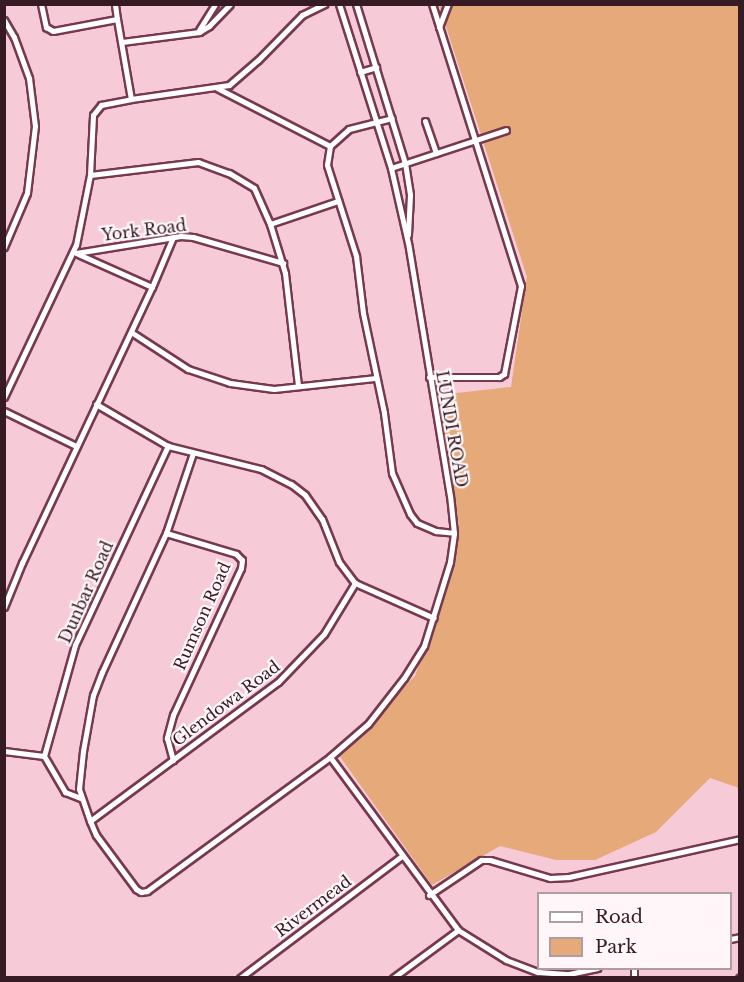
<!DOCTYPE html>
<html>
<head>
<meta charset="utf-8">
<style>
	body { margin:0 }
	#map { position:relative; width:744px; height:982px; overflow:hidden; background:#f6cad7; font-family:"Libre Baskerville",serif }
	div>[style] { position:absolute }
	[style*='--x'] { left:calc(var(--x)*1px); top:calc(var(--y)*1px); width:calc(var(--w)*1px); rotate:calc(var(--a)*1deg) }
	.green>* { inset:0; background:#e5a97a }
	.roads { filter:drop-shadow(2px 0 #76394f) drop-shadow(-2px 0 #76394f) drop-shadow(0 2px #76394f) drop-shadow(0 -2px #76394f) }
	.street>* { height:5px; margin:-2.5px; padding:0 2.5px; transform-origin:2.5px; border-radius:2.5px; background:#fff }
	span { translate:-50% -50%; white-space:nowrap; text-align:center; line-height:1.15; -webkit-text-stroke:4.5px #fef6f8; paint-order:stroke }
	.street-label { font-size:16px; color:#361b24 }
	.frame { position:absolute; inset:0; border:6px solid #361b24; pointer-events:none }
	.legend { position:absolute; left:537px; top:892px; width:195px; height:78px; box-sizing:border-box; background:#fef6f8; border:2px solid #ae9ea3; margin:0; padding:8px 10px; list-style:none; font-size:18px; color:#361b24 }
	.legend li { display:flex; align-items:center; gap:12px; height:30px }
	.legend b { width:30px; border:2px solid #ae9ea3 }
</style>
</head>
<body>
<div id="map">
	<div class="green">
		<i style="clip-path:polygon(439px 5px,739px 5px,739px 788px,710px 778px,656px 832px,595px 860px,556px 860px,500px 846px,432px 885px,338px 754px,415px 676px,450px 578px,459px 525px,439px 395px,511px 387px,527px 277px)"></i>
	</div>
	<div class="roads">
		<div class="street">
			<i style="--x:41;--y:4;--w:24;--a:78"></i>
			<i style="--x:46;--y:27;--w:8;--a:30"></i>
			<i style="--x:53;--y:31;--w:65;--a:-10.6"></i>
			<i style="--x:117;--y:19;--w:15;--a:-98"></i>
			<i style="--x:356;--y:4;--w:166;--a:72.9"></i>
			<i style="--x:405;--y:163;--w:32;--a:81"></i>
			<i style="--x:410;--y:195;--w:40;--a:92.9"></i>
			<i style="--x:117;--y:19;--w:81;--a:80.1"></i>
			<i style="--x:131;--y:99;--w:99;--a:-8.1"></i>
			<i style="--x:229;--y:85;--w:38;--a:-41"></i>
			<i style="--x:258;--y:60;--w:63;--a:-45.6"></i>
			<i style="--x:302;--y:15;--w:25;--a:-26"></i>
			<i style="--x:4;--y:20;--w:20;--a:60"></i>
			<i style="--x:14;--y:37;--w:44;--a:69.9"></i>
			<i style="--x:29;--y:78;--w:48;--a:82.9"></i>
			<i style="--x:35;--y:126;--w:67;--a:96.8"></i>
			<i style="--x:27;--y:193;--w:59;--a:113.1"></i>
			<i style="--x:439;--y:27;--w:25;--a:-69"></i>
			<i style="--x:199;--y:30;--w:31;--a:-58"></i>
			<i style="--x:122;--y:42;--w:78;--a:-7.4"></i>
			<i style="--x:199;--y:32;--w:12;--a:-31"></i>
			<i style="--x:209;--y:26;--w:30;--a:-46"></i>
			<i style="--x:360;--y:72;--w:17;--a:-17"></i>
			<i style="--x:217;--y:88;--w:127;--a:27.2"></i>
			<i style="--x:330;--y:146;--w:25;--a:-42"></i>
			<i style="--x:349;--y:129;--w:44;--a:-14.3"></i>
			<i style="--x:425;--y:121;--w:34;--a:71"></i>
			<i style="--x:330;--y:146;--w:19;--a:99"></i>
			<i style="--x:327;--y:165;--w:96;--a:72.3"></i>
			<i style="--x:356;--y:256;--w:57;--a:83"></i>
			<i style="--x:363;--y:313;--w:102;--a:78.1"></i>
			<i style="--x:384;--y:413;--w:61;--a:82.4"></i>
			<i style="--x:392;--y:473;--w:45;--a:66.3"></i>
			<i style="--x:410;--y:514;--w:11;--a:52"></i>
			<i style="--x:417;--y:523;--w:21;--a:23"></i>
			<i style="--x:436;--y:531;--w:18;--a:6"></i>
			<i style="--x:391;--y:168;--w:121;--a:-18.3"></i>
			<i style="--x:90;--y:175;--w:109;--a:-6.9"></i>
			<i style="--x:198;--y:162;--w:33;--a:20"></i>
			<i style="--x:229;--y:173;--w:29;--a:31"></i>
			<i style="--x:254;--y:188;--w:39;--a:66"></i>
			<i style="--x:270;--y:224;--w:51;--a:73"></i>
			<i style="--x:285;--y:273;--w:114;--a:83.4"></i>
			<i style="--x:270;--y:224;--w:72;--a:-18.7"></i>
			<i style="--x:76;--y:253;--w:106;--a:-9.2"></i>
			<i style="--x:181;--y:236;--w:12;--a:5"></i>
			<i style="--x:193;--y:237;--w:94;--a:16.1"></i>
			<i style="--x:78;--y:254;--w:81;--a:24"></i>
			<i style="--x:152;--y:287;--w:54;--a:-67.2"></i>
			<i style="--x:131;--y:332;--w:68;--a:33"></i>
			<i style="--x:188;--y:369;--w:44;--a:18.4"></i>
			<i style="--x:230;--y:383;--w:44;--a:7.8"></i>
			<i style="--x:274;--y:389;--w:103;--a:-6.2"></i>
			<i style="--x:429;--y:377;--w:70;--a:0"></i>
			<i style="--x:499;--y:377;--w:6;--a:-31"></i>
			<i style="--x:504;--y:374;--w:90;--a:-79.1"></i>
			<i style="--x:521;--y:286;--w:296;--a:-107.5"></i>
			<i style="--x:4;--y:397;--w:168;--a:-64.7"></i>
			<i style="--x:76;--y:245;--w:71;--a:-78.7"></i>
			<i style="--x:90;--y:175;--w:60;--a:-87.1"></i>
			<i style="--x:93;--y:115;--w:13;--a:-51"></i>
			<i style="--x:101;--y:105;--w:31;--a:-11"></i>
			<i style="--x:96;--y:404;--w:83;--a:30.3"></i>
			<i style="--x:168;--y:446;--w:96;--a:13.9"></i>
			<i style="--x:261;--y:469;--w:34;--a:27"></i>
			<i style="--x:291;--y:484;--w:18;--a:38"></i>
			<i style="--x:305;--y:495;--w:29;--a:55"></i>
			<i style="--x:322;--y:519;--w:46;--a:68.4"></i>
			<i style="--x:339;--y:562;--w:26;--a:53"></i>
			<i style="--x:355;--y:583;--w:86;--a:23.9"></i>
			<i style="--x:4;--y:411;--w:80;--a:25.9"></i>
			<i style="--x:193;--y:453;--w:84;--a:108.6"></i>
			<i style="--x:166;--y:533;--w:153;--a:114.7"></i>
			<i style="--x:102;--y:672;--w:25;--a:111"></i>
			<i style="--x:93;--y:695;--w:57;--a:100.1"></i>
			<i style="--x:83;--y:751;--w:38;--a:96"></i>
			<i style="--x:79;--y:789;--w:34;--a:71"></i>
			<i style="--x:90;--y:821;--w:15;--a:67"></i>
			<i style="--x:96;--y:835;--w:67;--a:53.5"></i>
			<i style="--x:136;--y:889;--w:6;--a:31"></i>
			<i style="--x:141;--y:892;--w:6;--a:-9"></i>
			<i style="--x:147;--y:891;--w:227;--a:-36.2"></i>
			<i style="--x:330;--y:757;--w:50;--a:-41"></i>
			<i style="--x:368;--y:724;--w:58;--a:-52"></i>
			<i style="--x:404;--y:678;--w:38;--a:-58"></i>
			<i style="--x:424;--y:646;--w:88;--a:-72.8"></i>
			<i style="--x:450;--y:562;--w:29;--a:-82"></i>
			<i style="--x:454;--y:533;--w:37;--a:-96"></i>
			<i style="--x:450;--y:496;--w:256;--a:-99.4"></i>
			<i style="--x:408;--y:243;--w:77;--a:-102.8"></i>
			<i style="--x:391;--y:168;--w:172;--a:-107.6"></i>
			<i style="--x:166;--y:533;--w:73;--a:16.7"></i>
			<i style="--x:236;--y:554;--w:8;--a:45"></i>
			<i style="--x:242;--y:560;--w:8;--a:97"></i>
			<i style="--x:241;--y:568;--w:162;--a:114.8"></i>
			<i style="--x:173;--y:715;--w:24;--a:105"></i>
			<i style="--x:167;--y:738;--w:23;--a:75"></i>
			<i style="--x:4;--y:607;--w:48;--a:-67.8"></i>
			<i style="--x:22;--y:563;--w:305;--a:-64.8"></i>
			<i style="--x:4;--y:751;--w:40;--a:7.1"></i>
			<i style="--x:44;--y:756;--w:115;--a:-74.4"></i>
			<i style="--x:75;--y:645;--w:220;--a:-65"></i>
			<i style="--x:44;--y:756;--w:42;--a:59.7"></i>
			<i style="--x:65;--y:792;--w:17;--a:21"></i>
			<i style="--x:330;--y:757;--w:215;--a:53.5"></i>
			<i style="--x:458;--y:930;--w:57;--a:32"></i>
			<i style="--x:506;--y:960;--w:34;--a:21"></i>
			<i style="--x:538;--y:972;--w:31;--a:4"></i>
			<i style="--x:569;--y:974;--w:29;--a:-12"></i>
			<i style="--x:90;--y:821;--w:234;--a:-36.5"></i>
			<i style="--x:278;--y:682;--w:66;--a:-46.2"></i>
			<i style="--x:324;--y:634;--w:60;--a:-58.7"></i>
			<i style="--x:429;--y:895;--w:63;--a:-33.9"></i>
			<i style="--x:481;--y:860;--w:9;--a:0"></i>
			<i style="--x:490;--y:860;--w:63;--a:16.7"></i>
			<i style="--x:550;--y:878;--w:19;--a:-3"></i>
			<i style="--x:569;--y:877;--w:175;--a:-12.5"></i>
			<i style="--x:730;--y:939;--w:10;--a:-11"></i>
			<i style="--x:634;--y:968;--w:10;--a:90"></i>
			<i style="--x:240;--y:978;--w:203;--a:-37"></i>
			<i style="--x:393;--y:978;--w:81;--a:-36.4"></i>
			<i style="--x:739;--y:978;--w:1;--a:-45"></i>
		</div>
	</div>
	<div class="street-label">
		<span style="left:144px;top:230px;rotate:-7deg">York Road</span>
		<span style="left:452px;top:429px;rotate:80deg">LUNDI ROAD</span>
		<span style="left:86px;top:592px;rotate:-66deg">Dunbar Road</span>
		<span style="left:202px;top:616px;rotate:-66deg">Rumson Road</span>
		<span style="left:226px;top:703px;rotate:-37deg">Glendowa Road</span>
		<span style="left:313px;top:906px;rotate:-37deg">Rivermead</span>
	</div>
	<div class="frame"></div>
	<ul class="legend">
	<li><b style="height:8px;background:#fff"></b>Road</li>
	<li><b style="height:16px;background:#e5a97a"></b>Park</li>
	</ul>
</div>
</body>
</html>
